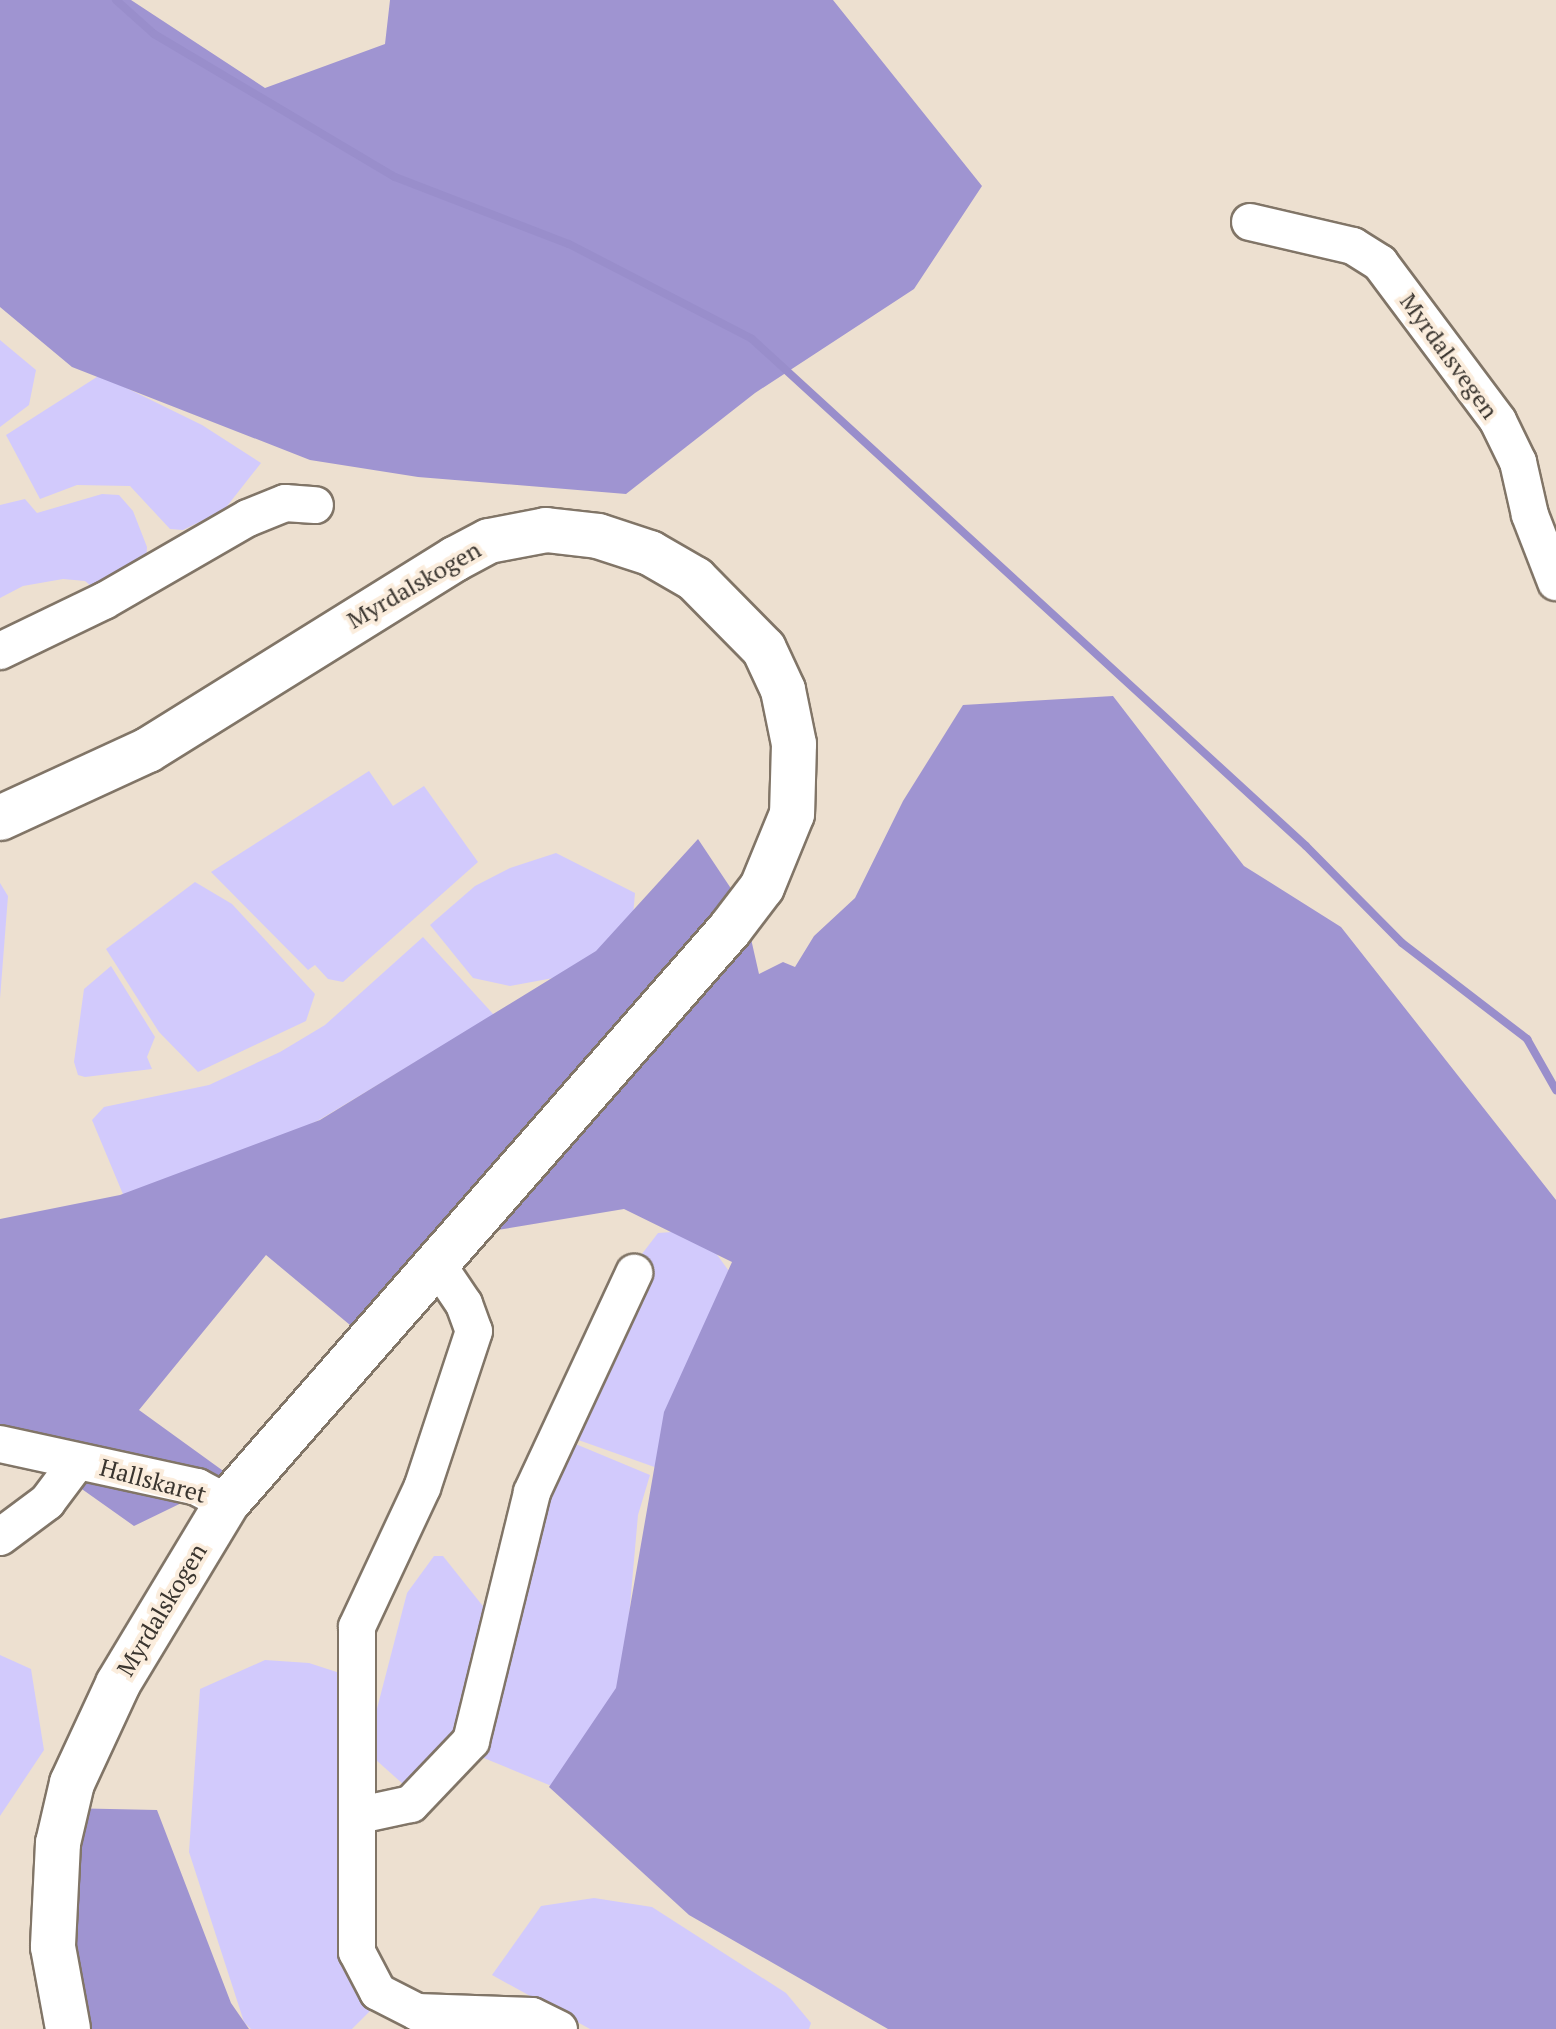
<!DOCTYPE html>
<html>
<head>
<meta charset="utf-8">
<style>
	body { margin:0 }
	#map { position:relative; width:1556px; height:2029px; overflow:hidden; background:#ede0d0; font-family:"PT Serif",serif }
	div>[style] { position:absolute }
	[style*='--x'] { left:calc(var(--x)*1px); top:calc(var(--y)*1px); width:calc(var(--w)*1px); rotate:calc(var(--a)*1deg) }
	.green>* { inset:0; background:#d2cafc }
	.forest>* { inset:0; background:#9f94d1 }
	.stream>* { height:8px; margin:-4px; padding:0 4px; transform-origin:4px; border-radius:4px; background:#998ecb }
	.roads { filter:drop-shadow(2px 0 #817567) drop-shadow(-2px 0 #817567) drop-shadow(0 2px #817567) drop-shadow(0 -2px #817567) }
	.minor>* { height:36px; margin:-18px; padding:0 18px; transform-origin:18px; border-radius:18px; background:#fff }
	.major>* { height:44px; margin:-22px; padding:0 22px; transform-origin:22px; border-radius:22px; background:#fff }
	span { translate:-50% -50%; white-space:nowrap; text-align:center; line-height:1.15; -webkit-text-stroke:8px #fbeddd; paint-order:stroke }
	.street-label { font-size:24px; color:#3a352f }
</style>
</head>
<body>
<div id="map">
	<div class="green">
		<i style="clip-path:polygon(0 340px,36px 370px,29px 405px,0 427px)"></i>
		<i style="clip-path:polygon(100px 375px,202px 425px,261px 463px,224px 510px,183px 530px,170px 529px,130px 486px,77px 485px,40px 499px,6px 435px)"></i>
		<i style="clip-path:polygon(102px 494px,119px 495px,133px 511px,147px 547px,146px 561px,97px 591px,85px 581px,63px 579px,23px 586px,0 598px,0 505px,25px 499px,37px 513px)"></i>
		<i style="clip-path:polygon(369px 771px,393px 806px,424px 786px,478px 862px,343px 982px,328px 979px,315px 965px,308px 970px,211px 872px)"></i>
		<i style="clip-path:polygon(556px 853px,635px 893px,629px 964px,510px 986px,473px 978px,430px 925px,475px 886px,510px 868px)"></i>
		<i style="clip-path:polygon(195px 882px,232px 904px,315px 994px,306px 1021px,198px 1072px,159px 1032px,106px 949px)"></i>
		<i style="clip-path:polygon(0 883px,8px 896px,0 999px)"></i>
		<i style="clip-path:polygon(423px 937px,494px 1015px,319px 1120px,130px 1211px,92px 1120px,104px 1107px,209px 1085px,280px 1052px,325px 1025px)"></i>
		<i style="clip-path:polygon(111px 966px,155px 1037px,147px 1057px,152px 1069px,85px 1077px,78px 1075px,74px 1062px,84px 989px)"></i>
		<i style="clip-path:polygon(699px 1230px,761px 1315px,660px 1469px,567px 1436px,635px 1263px,658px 1233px)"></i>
		<i style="clip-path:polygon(566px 1440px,650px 1475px,638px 1515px,625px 1662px,583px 1799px,474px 1754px,522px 1549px)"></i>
		<i style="clip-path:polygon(434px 1556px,443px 1556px,490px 1615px,454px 1753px,413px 1793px,366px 1751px,407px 1593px)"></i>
		<i style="clip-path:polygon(0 1655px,31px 1669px,44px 1750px,0 1816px)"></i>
		<i style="clip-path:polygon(265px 1660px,309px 1663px,346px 1675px,349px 1958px,371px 2010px,352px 2029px,251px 2029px,244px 2022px,189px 1852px,200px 1689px)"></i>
		<i style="clip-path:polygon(594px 1898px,652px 1907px,786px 1993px,811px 2023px,809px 2029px,590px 2029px,492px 1975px,541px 1906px)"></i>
	</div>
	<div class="forest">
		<i style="clip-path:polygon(0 0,131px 0,265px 88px,385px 44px,390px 0,833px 0,982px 186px,914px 289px,755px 393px,626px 494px,418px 477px,310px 460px,72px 367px,0 307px)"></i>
		<i style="clip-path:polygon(1113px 696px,1244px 866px,1341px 927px,1556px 1200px,1556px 2029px,888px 2029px,689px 1915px,549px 1787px,616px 1688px,664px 1412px,732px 1262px,624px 1209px,431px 1241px,356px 1330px,266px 1255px,139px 1410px,233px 1478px,134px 1526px,0 1431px,0 1219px,120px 1195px,320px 1120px,596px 951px,698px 839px,744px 908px,759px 974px,783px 962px,795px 967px,814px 936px,855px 898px,903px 801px,963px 705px)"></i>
		<i style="clip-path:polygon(63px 1808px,157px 1810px,231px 2003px,249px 2029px,61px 2029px)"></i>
	</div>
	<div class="stream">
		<i style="--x:116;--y:0;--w:51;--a:41.8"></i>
		<i style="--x:154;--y:34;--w:280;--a:30.7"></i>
		<i style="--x:395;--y:177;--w:186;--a:21.1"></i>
		<i style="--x:569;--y:244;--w:206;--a:27.4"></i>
		<i style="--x:752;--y:339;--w:751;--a:42.46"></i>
		<i style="--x:1306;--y:846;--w:136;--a:45.3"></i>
		<i style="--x:1402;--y:943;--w:158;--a:37.5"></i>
		<i style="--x:1527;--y:1039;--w:59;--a:60.4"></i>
	</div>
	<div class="roads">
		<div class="minor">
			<i style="--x:1250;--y:222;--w:106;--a:13.1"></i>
			<i style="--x:1353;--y:246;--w:32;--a:32"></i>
			<i style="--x:1380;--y:263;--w:197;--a:53.2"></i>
			<i style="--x:1498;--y:421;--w:46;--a:64"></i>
			<i style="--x:1518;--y:462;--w:54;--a:77.2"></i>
			<i style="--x:1530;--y:515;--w:72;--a:68.8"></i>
			<i style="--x:0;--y:651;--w:115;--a:-25.7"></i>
			<i style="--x:104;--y:601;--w:166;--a:-30"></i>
			<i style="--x:248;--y:518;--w:40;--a:-22"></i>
			<i style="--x:285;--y:503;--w:30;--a:4"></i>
			<i style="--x:435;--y:1261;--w:52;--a:56"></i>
			<i style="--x:464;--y:1304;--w:29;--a:70"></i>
			<i style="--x:474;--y:1331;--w:165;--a:108.3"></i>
			<i style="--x:422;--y:1488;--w:153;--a:115.1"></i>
			<i style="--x:357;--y:1627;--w:325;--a:90"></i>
			<i style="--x:357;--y:1952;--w:45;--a:62.3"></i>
			<i style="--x:378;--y:1992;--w:44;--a:27.1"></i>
			<i style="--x:417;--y:2012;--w:115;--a:2"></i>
			<i style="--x:532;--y:2016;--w:30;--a:26"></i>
			<i style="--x:0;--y:1444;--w:202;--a:12.3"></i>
			<i style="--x:197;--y:1487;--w:34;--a:28"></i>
			<i style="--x:0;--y:1537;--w:59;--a:-36.7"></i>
			<i style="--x:47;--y:1502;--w:50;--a:-53.1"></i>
			<i style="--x:360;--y:1815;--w:52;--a:-12.2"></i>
			<i style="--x:411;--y:1804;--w:87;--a:-46.4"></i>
			<i style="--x:471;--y:1741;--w:256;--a:-76.2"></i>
			<i style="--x:532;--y:1492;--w:242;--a:-65"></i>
		</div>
		<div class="major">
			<i style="--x:0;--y:818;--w:163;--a:-24.7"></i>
			<i style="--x:148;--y:750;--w:362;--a:-31.9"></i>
			<i style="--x:455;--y:559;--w:38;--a:-28"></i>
			<i style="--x:489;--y:541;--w:58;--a:-10.9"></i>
			<i style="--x:546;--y:530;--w:52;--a:6.6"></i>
			<i style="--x:598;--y:536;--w:55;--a:18.1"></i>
			<i style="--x:650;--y:553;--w:52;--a:30"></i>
			<i style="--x:695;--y:579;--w:98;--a:45.4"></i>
			<i style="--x:764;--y:649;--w:45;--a:65.1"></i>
			<i style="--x:783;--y:690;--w:55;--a:78.5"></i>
			<i style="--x:794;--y:744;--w:70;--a:91.6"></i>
			<i style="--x:792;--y:814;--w:79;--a:112.3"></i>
			<i style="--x:762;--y:887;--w:53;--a:127.3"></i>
			<i style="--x:730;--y:929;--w:763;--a:131.23"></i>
			<i style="--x:227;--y:1503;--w:211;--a:121.1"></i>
			<i style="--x:118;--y:1684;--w:109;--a:114.9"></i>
			<i style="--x:72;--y:1783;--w:62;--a:103.1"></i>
			<i style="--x:58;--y:1843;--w:104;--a:92.8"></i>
			<i style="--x:53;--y:1947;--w:83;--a:79.6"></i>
		</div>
	</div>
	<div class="street-label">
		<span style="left:1449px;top:356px;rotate:54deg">Myrdalsvegen</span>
		<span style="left:414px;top:585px;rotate:-30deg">Myrdalskogen</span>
		<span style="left:153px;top:1481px;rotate:15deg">Hallskaret</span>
		<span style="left:162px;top:1610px;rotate:-59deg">Myrdalskogen</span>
	</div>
</div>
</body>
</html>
